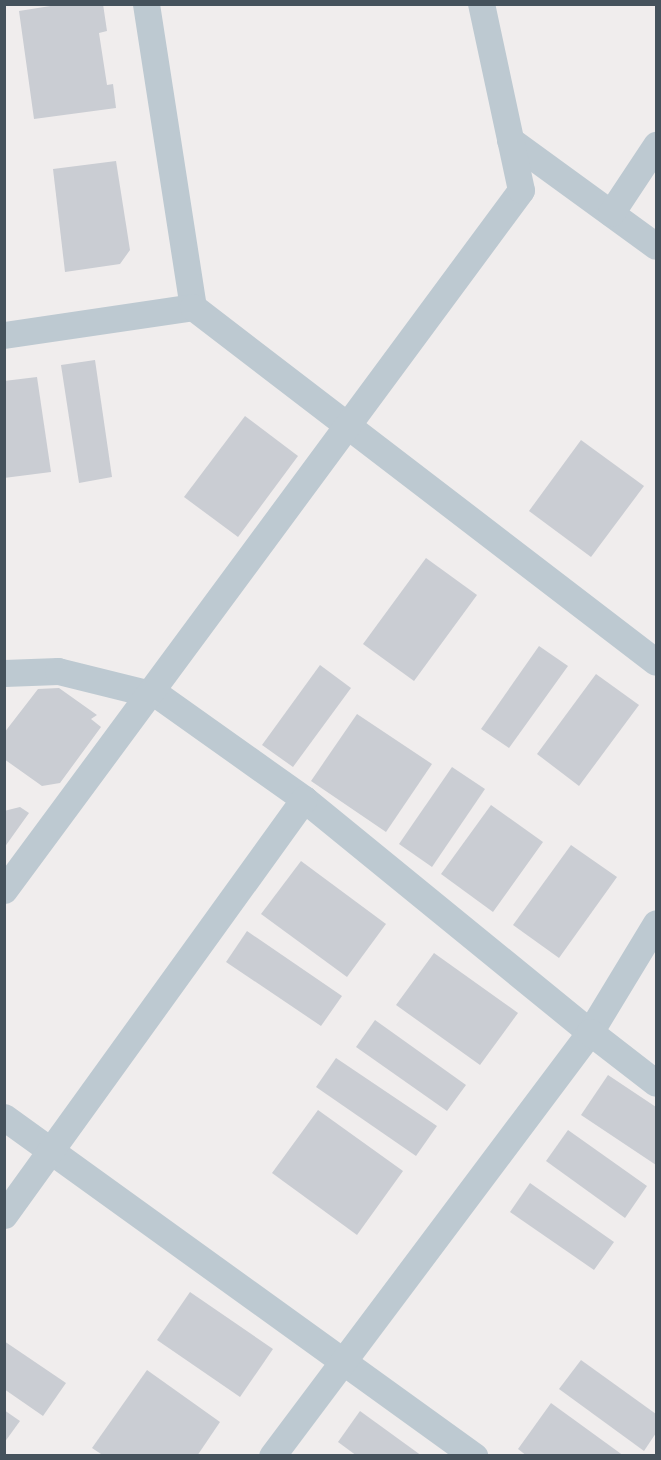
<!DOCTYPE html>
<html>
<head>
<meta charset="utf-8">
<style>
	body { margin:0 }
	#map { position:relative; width:661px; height:1460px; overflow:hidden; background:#f0eded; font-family:Lato,sans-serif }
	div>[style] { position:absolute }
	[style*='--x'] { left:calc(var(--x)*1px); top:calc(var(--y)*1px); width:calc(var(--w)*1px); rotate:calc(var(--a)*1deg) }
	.building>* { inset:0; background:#cacdd3 }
	.minor>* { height:27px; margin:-13.5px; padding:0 13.5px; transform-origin:13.5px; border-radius:13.5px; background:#bdc9d1 }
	span { translate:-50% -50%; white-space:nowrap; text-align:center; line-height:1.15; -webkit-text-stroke:5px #fff; paint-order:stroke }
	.frame { position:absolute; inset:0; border:6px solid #45525c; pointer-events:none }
</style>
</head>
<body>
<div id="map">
	<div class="building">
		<i style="clip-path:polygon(63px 4px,103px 4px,107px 31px,99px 33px,107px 85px,113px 84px,116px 108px,34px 119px,19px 11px)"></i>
		<i style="clip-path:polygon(116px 161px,130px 250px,120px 264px,65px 272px,53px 169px)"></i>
		<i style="clip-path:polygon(95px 360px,112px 477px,79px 483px,61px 365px)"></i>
		<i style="clip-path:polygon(37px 377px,51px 472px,4px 478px,4px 381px)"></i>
		<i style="clip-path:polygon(245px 416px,298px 456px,238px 537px,184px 497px)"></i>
		<i style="clip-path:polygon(581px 440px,644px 486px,591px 557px,529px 511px)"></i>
		<i style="clip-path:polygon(426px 558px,477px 595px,414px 681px,363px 644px)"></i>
		<i style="clip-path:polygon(539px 646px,568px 666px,509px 748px,481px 729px)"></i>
		<i style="clip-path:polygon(320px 665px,351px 688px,293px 767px,262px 745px)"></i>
		<i style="clip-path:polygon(596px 674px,639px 705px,579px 786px,537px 754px)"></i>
		<i style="clip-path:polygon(59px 688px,97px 715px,91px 719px,101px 727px,60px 783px,42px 786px,4px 759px,4px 733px,38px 689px)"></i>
		<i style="clip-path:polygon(357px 714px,432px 764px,386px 832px,311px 781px)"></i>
		<i style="clip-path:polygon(452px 767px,485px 789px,432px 867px,399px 844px)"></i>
		<i style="clip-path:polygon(491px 805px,543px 842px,493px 912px,441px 874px)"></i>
		<i style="clip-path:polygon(20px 807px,29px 813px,4px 848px,4px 811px)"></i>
		<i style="clip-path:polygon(571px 845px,617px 877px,559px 958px,513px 925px)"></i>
		<i style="clip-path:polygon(301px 861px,386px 924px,347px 977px,261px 914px)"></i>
		<i style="clip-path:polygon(247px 931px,342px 996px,321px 1026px,226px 962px)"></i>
		<i style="clip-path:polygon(434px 953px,518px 1013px,480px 1065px,396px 1005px)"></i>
		<i style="clip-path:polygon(375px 1020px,466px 1085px,447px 1111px,356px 1047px)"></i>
		<i style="clip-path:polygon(336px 1058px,437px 1126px,416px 1156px,316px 1087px)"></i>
		<i style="clip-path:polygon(608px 1075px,656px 1107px,656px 1165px,581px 1115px)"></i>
		<i style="clip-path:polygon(318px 1110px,403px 1171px,357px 1235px,272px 1173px)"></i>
		<i style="clip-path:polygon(568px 1130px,647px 1186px,625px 1218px,546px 1161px)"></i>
		<i style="clip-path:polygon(530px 1183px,614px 1242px,594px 1270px,510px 1212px)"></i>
		<i style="clip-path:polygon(190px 1292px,273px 1349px,240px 1397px,157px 1340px)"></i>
		<i style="clip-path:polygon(4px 1341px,66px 1383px,43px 1416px,4px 1389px)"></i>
		<i style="clip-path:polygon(581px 1360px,656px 1414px,656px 1433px,644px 1451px,559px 1389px)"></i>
		<i style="clip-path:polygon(147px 1370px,220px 1422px,197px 1456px,104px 1456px,92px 1448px)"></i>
		<i style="clip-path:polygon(551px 1403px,624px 1456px,527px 1456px,518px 1449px)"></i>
		<i style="clip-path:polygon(4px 1410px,20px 1421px,4px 1443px)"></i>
		<i style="clip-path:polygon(360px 1411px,422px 1456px,357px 1456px,338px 1442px)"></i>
	</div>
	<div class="minor">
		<i style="--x:146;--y:4;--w:307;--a:81.2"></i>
		<i style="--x:510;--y:140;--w:180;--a:36"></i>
		<i style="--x:611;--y:213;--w:82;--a:-56.5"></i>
		<i style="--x:4;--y:335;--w:191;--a:-8.4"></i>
		<i style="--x:193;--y:307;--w:583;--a:37.48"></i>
		<i style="--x:4;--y:673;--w:54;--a:-2.1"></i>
		<i style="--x:58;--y:671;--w:104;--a:13.9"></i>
		<i style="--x:159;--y:696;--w:178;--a:35.4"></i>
		<i style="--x:304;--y:799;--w:369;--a:39.2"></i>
		<i style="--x:590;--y:1032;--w:127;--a:-58.8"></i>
		<i style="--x:4;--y:890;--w:870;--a:-53.55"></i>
		<i style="--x:521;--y:190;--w:190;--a:-102.1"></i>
		<i style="--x:4;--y:1117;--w:580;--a:35.8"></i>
		<i style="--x:4;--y:1215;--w:513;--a:-54.2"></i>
		<i style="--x:272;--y:1456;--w:530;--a:-53.13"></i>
		<i style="--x:590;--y:1032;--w:83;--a:37.7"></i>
	</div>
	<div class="frame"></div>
</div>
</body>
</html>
